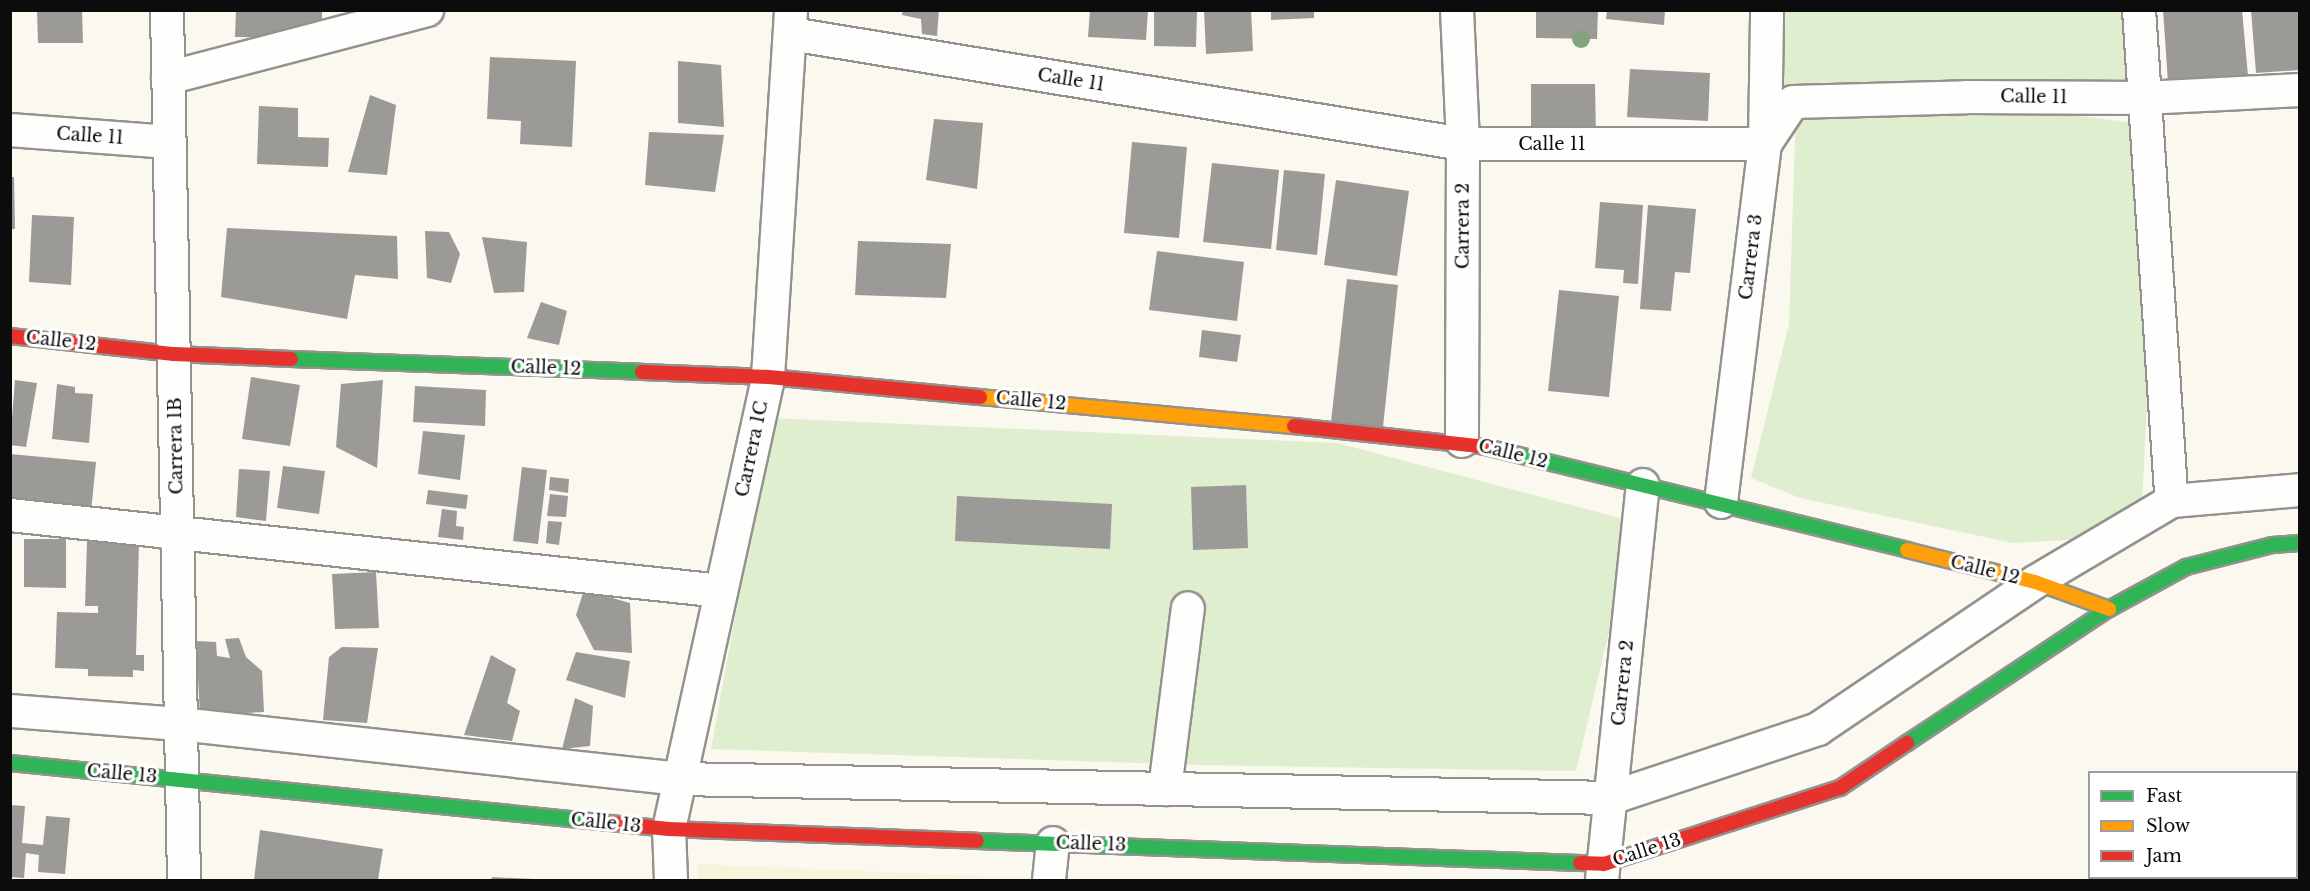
<!DOCTYPE html>
<html>
<head>
<meta charset="utf-8">
<style>
	body { margin:0 }
	#map { position:relative; width:2310px; height:891px; overflow:hidden; background:#faf8ef; font-family:"Libre Baskerville",serif }
	div>[style] { position:absolute }
	[style*='--x'] { left:calc(var(--x)*1px); top:calc(var(--y)*1px); width:calc(var(--w)*1px); rotate:calc(var(--a)*1deg) }
	.farmland>* { inset:0; background:#f5f5dc }
	.green>* { inset:0; background:#e0eed0 }
	.building>* { inset:0; background:#9c9a96 }
	.roads { filter:drop-shadow(2px 0 #93928e) drop-shadow(-2px 0 #93928e) drop-shadow(0 2px #93928e) drop-shadow(0 -2px #93928e) }
	.street>* { height:32px; margin:-16px; padding:0 16px; transform-origin:16px; border-radius:16px; background:#fefefd }
	.fast>* { height:14px; margin:-7px; padding:0 7px; transform-origin:7px; border-radius:7px; background:#30b455 }
	.slow>* { height:14px; margin:-7px; padding:0 7px; transform-origin:7px; border-radius:7px; background:#ff9f0a }
	.jam>* { height:14px; margin:-7px; padding:0 7px; transform-origin:7px; border-radius:7px; background:#e5322d }
	.trees>* { width:18px; height:18px; margin:-9px; border-radius:50%; background:#85a47d }
	span { translate:-50% -50%; white-space:nowrap; text-align:center; line-height:1.15; -webkit-text-stroke:6px #fff; paint-order:stroke }
	.street-label { font-size:18px; color:#0c0c0c }
	.frame { position:absolute; inset:0; border:12px solid #0c0c0c; pointer-events:none }
	.legend { position:absolute; left:2088px; top:771px; width:210px; height:108px; box-sizing:border-box; background:#fff; border:2px solid #9e9e9e; margin:0; padding:8px 10px; list-style:none; font-size:18px; color:#0c0c0c }
	.legend li { display:flex; align-items:center; gap:12px; height:30px }
	.legend b { width:30px; border:2px solid #9e9e9e }
</style>
</head>
<body>
<div id="map">
	<div class="farmland">
		<i style="clip-path:polygon(697px 864px,1029px 878px,697px 880px)"></i>
	</div>
	<div class="green">
		<i style="clip-path:polygon(1786px 11px,2129px 11px,2131px 90px,1782px 98px)"></i>
		<i style="clip-path:polygon(1796px 109px,2024px 109px,2128px 122px,2151px 322px,2142px 504px,2085px 539px,2013px 543px,1800px 498px,1751px 478px,1789px 324px)"></i>
		<i style="clip-path:polygon(771px 418px,1337px 443px,1635px 522px,1576px 771px,1199px 765px,711px 749px)"></i>
	</div>
	<div class="building">
		<i style="clip-path:polygon(37px 10px,82px 10px,83px 43px,38px 43px)"></i>
		<i style="clip-path:polygon(236px 10px,322px 10px,322px 38px,235px 37px)"></i>
		<i style="clip-path:polygon(903px 10px,939px 10px,937px 36px,922px 34px,921px 19px,902px 15px)"></i>
		<i style="clip-path:polygon(1090px 10px,1148px 10px,1146px 40px,1088px 37px)"></i>
		<i style="clip-path:polygon(1154px 10px,1197px 10px,1196px 47px,1154px 46px)"></i>
		<i style="clip-path:polygon(1204px 10px,1251px 10px,1253px 51px,1206px 54px)"></i>
		<i style="clip-path:polygon(1271px 10px,1314px 10px,1314px 18px,1271px 20px)"></i>
		<i style="clip-path:polygon(1536px 10px,1598px 10px,1597px 39px,1536px 38px)"></i>
		<i style="clip-path:polygon(1607px 10px,1665px 10px,1664px 25px,1606px 19px)"></i>
		<i style="clip-path:polygon(2163px 10px,2242px 10px,2248px 76px,2168px 82px)"></i>
		<i style="clip-path:polygon(2251px 10px,2300px 10px,2300px 70px,2256px 73px)"></i>
		<i style="clip-path:polygon(490px 57px,576px 61px,572px 147px,520px 144px,521px 121px,487px 119px)"></i>
		<i style="clip-path:polygon(678px 61px,721px 65px,724px 127px,678px 123px)"></i>
		<i style="clip-path:polygon(1630px 69px,1710px 73px,1708px 121px,1627px 117px)"></i>
		<i style="clip-path:polygon(1531px 84px,1595px 84px,1596px 137px,1531px 138px)"></i>
		<i style="clip-path:polygon(370px 95px,396px 105px,387px 175px,348px 172px)"></i>
		<i style="clip-path:polygon(259px 106px,298px 108px,298px 137px,329px 138px,328px 167px,257px 164px)"></i>
		<i style="clip-path:polygon(934px 119px,983px 123px,977px 189px,926px 180px)"></i>
		<i style="clip-path:polygon(649px 132px,724px 135px,715px 192px,645px 185px)"></i>
		<i style="clip-path:polygon(1132px 142px,1187px 147px,1179px 238px,1124px 233px)"></i>
		<i style="clip-path:polygon(1212px 163px,1279px 170px,1271px 249px,1203px 242px)"></i>
		<i style="clip-path:polygon(1284px 170px,1325px 174px,1317px 255px,1276px 250px)"></i>
		<i style="clip-path:polygon(10px 177px,14px 177px,15px 229px,10px 229px)"></i>
		<i style="clip-path:polygon(1336px 180px,1409px 191px,1397px 276px,1324px 265px)"></i>
		<i style="clip-path:polygon(1600px 202px,1643px 205px,1638px 284px,1623px 283px,1624px 270px,1595px 268px)"></i>
		<i style="clip-path:polygon(1648px 205px,1696px 209px,1690px 273px,1675px 272px,1671px 311px,1640px 309px)"></i>
		<i style="clip-path:polygon(32px 215px,74px 217px,71px 285px,29px 282px)"></i>
		<i style="clip-path:polygon(227px 228px,397px 236px,398px 279px,355px 275px,347px 319px,221px 297px)"></i>
		<i style="clip-path:polygon(425px 231px,449px 232px,460px 254px,451px 283px,427px 278px)"></i>
		<i style="clip-path:polygon(482px 237px,527px 242px,524px 292px,494px 293px)"></i>
		<i style="clip-path:polygon(858px 241px,951px 244px,946px 298px,855px 295px)"></i>
		<i style="clip-path:polygon(1157px 251px,1244px 262px,1237px 321px,1149px 310px)"></i>
		<i style="clip-path:polygon(1347px 279px,1398px 285px,1383px 427px,1331px 422px)"></i>
		<i style="clip-path:polygon(1559px 290px,1619px 296px,1609px 397px,1548px 391px)"></i>
		<i style="clip-path:polygon(541px 302px,567px 311px,559px 345px,527px 338px)"></i>
		<i style="clip-path:polygon(1202px 330px,1241px 335px,1237px 362px,1199px 357px)"></i>
		<i style="clip-path:polygon(251px 377px,300px 385px,290px 446px,242px 439px)"></i>
		<i style="clip-path:polygon(15px 380px,37px 383px,26px 447px,10px 445px)"></i>
		<i style="clip-path:polygon(383px 380px,377px 468px,336px 447px,341px 384px)"></i>
		<i style="clip-path:polygon(57px 384px,75px 387px,75px 393px,93px 394px,89px 443px,52px 439px)"></i>
		<i style="clip-path:polygon(415px 386px,486px 390px,485px 426px,413px 422px)"></i>
		<i style="clip-path:polygon(423px 431px,465px 435px,460px 480px,418px 474px)"></i>
		<i style="clip-path:polygon(10px 454px,96px 462px,91px 512px,10px 505px)"></i>
		<i style="clip-path:polygon(283px 466px,325px 471px,319px 514px,277px 508px)"></i>
		<i style="clip-path:polygon(522px 467px,547px 470px,538px 544px,513px 541px)"></i>
		<i style="clip-path:polygon(239px 469px,270px 471px,266px 521px,236px 517px)"></i>
		<i style="clip-path:polygon(550px 477px,569px 479px,568px 493px,549px 490px)"></i>
		<i style="clip-path:polygon(1246px 485px,1248px 548px,1193px 550px,1191px 487px)"></i>
		<i style="clip-path:polygon(428px 490px,468px 495px,466px 509px,426px 504px)"></i>
		<i style="clip-path:polygon(550px 494px,568px 496px,566px 517px,547px 516px)"></i>
		<i style="clip-path:polygon(957px 496px,1112px 504px,1110px 549px,955px 541px)"></i>
		<i style="clip-path:polygon(442px 509px,457px 511px,456px 526px,464px 527px,463px 540px,438px 537px)"></i>
		<i style="clip-path:polygon(548px 521px,562px 522px,559px 545px,546px 543px)"></i>
		<i style="clip-path:polygon(24px 539px,66px 539px,66px 588px,24px 587px)"></i>
		<i style="clip-path:polygon(87px 542px,139px 543px,136px 655px,144px 655px,144px 671px,133px 670px,133px 677px,88px 676px,88px 669px,55px 668px,57px 612px,98px 613px,98px 606px,85px 606px)"></i>
		<i style="clip-path:polygon(376px 572px,379px 628px,335px 629px,332px 574px)"></i>
		<i style="clip-path:polygon(584px 590px,630px 603px,632px 653px,594px 650px,576px 615px)"></i>
		<i style="clip-path:polygon(239px 638px,246px 657px,262px 671px,264px 712px,200px 715px,196px 641px,216px 642px,217px 656px,230px 658px,225px 639px)"></i>
		<i style="clip-path:polygon(342px 647px,378px 648px,367px 723px,323px 720px,329px 657px)"></i>
		<i style="clip-path:polygon(576px 652px,630px 661px,625px 698px,566px 680px)"></i>
		<i style="clip-path:polygon(491px 655px,516px 669px,507px 703px,520px 711px,512px 741px,464px 735px)"></i>
		<i style="clip-path:polygon(575px 698px,593px 706px,590px 746px,562px 749px)"></i>
		<i style="clip-path:polygon(10px 805px,25px 806px,22px 843px,43px 845px,46px 816px,70px 818px,65px 874px,38px 872px,39px 855px,26px 853px,24px 878px,10px 877px)"></i>
		<i style="clip-path:polygon(260px 830px,383px 849px,378px 880px,254px 880px)"></i>
		<i style="clip-path:polygon(492px 877px,533px 879px,533px 880px,491px 880px)"></i>
	</div>
	<div class="roads">
		<div class="street">
			<i style="--x:167;--y:10;--w:870;--a:88.88"></i>
			<i style="--x:1457;--y:10;--w:134;--a:87.4"></i>
			<i style="--x:1463;--y:144;--w:297;--a:90.2"></i>
			<i style="--x:2139;--y:10;--w:492;--a:86.2"></i>
			<i style="--x:791;--y:34;--w:681;--a:9.3"></i>
			<i style="--x:1463;--y:144;--w:302;--a:0"></i>
			<i style="--x:1765;--y:144;--w:50;--a:-56.3"></i>
			<i style="--x:1793;--y:102;--w:174;--a:-1.6"></i>
			<i style="--x:1967;--y:97;--w:176;--a:0.3"></i>
			<i style="--x:2143;--y:98;--w:157;--a:-2.9"></i>
			<i style="--x:168;--y:78;--w:268;--a:-14.7"></i>
			<i style="--x:10;--y:130;--w:160;--a:4.3"></i>
			<i style="--x:1721;--y:502;--w:361;--a:-83"></i>
			<i style="--x:1765;--y:144;--w:134;--a:-89.1"></i>
			<i style="--x:10;--y:515;--w:715;--a:6.1"></i>
			<i style="--x:10;--y:711;--w:170;--a:4.4"></i>
			<i style="--x:180;--y:724;--w:503;--a:6.28"></i>
			<i style="--x:680;--y:779;--w:931;--a:1.17"></i>
			<i style="--x:1611;--y:798;--w:218;--a:-18.4"></i>
			<i style="--x:1818;--y:729;--w:262;--a:-34.1"></i>
			<i style="--x:2035;--y:582;--w:159;--a:-30.6"></i>
			<i style="--x:2172;--y:501;--w:128;--a:-4.9"></i>
			<i style="--x:1165;--y:789;--w:182;--a:-82.8"></i>
			<i style="--x:671;--y:880;--w:51;--a:-92.2"></i>
			<i style="--x:669;--y:829;--w:463;--a:-77.6"></i>
			<i style="--x:768;--y:377;--w:368;--a:-86.4"></i>
			<i style="--x:1049;--y:880;--w:37;--a:-84"></i>
			<i style="--x:1602;--y:880;--w:397;--a:-84.1"></i>
		</div>
		<div class="fast">
			<i style="--x:291;--y:359;--w:351;--a:2.1"></i>
			<i style="--x:1486;--y:447;--w:433;--a:13.7"></i>
			<i style="--x:1907;--y:743;--w:242;--a:-33.6"></i>
			<i style="--x:2109;--y:609;--w:88;--a:-28.6"></i>
			<i style="--x:2186;--y:567;--w:89;--a:-14.3"></i>
			<i style="--x:2272;--y:545;--w:28;--a:-4"></i>
			<i style="--x:10;--y:763;--w:603;--a:5.71"></i>
			<i style="--x:977;--y:841;--w:603;--a:2.09"></i>
		</div>
		<div class="slow">
			<i style="--x:980;--y:397;--w:315;--a:5.3"></i>
			<i style="--x:1907;--y:550;--w:132;--a:14"></i>
			<i style="--x:2035;--y:582;--w:79;--a:20"></i>
		</div>
		<div class="jam">
			<i style="--x:10;--y:336;--w:165;--a:6.3"></i>
			<i style="--x:174;--y:354;--w:117;--a:2.4"></i>
			<i style="--x:642;--y:372;--w:126;--a:2.3"></i>
			<i style="--x:768;--y:377;--w:213;--a:5.4"></i>
			<i style="--x:1294;--y:426;--w:193;--a:6.2"></i>
			<i style="--x:610;--y:823;--w:59;--a:5.8"></i>
			<i style="--x:669;--y:829;--w:308;--a:2.2"></i>
			<i style="--x:1580;--y:863;--w:24;--a:2"></i>
			<i style="--x:1604;--y:864;--w:248;--a:-17.9"></i>
			<i style="--x:1840;--y:788;--w:81;--a:-33.9"></i>
		</div>
	</div>
	<div class="trees">
		<i style="left:1581px;top:39px"></i>
	</div>
	<div class="street-label">
		<span style="left:1071px;top:80px;rotate:9deg">Calle 11</span>
		<span style="left:2034px;top:97px;rotate:1deg">Calle 11</span>
		<span style="left:90px;top:136px;rotate:4deg">Calle 11</span>
		<span style="left:1552px;top:144px">Calle 11</span>
		<span style="left:1463px;top:226px;rotate:-90deg">Carrera 2</span>
		<span style="left:1751px;top:257px;rotate:-83deg">Carrera 3</span>
		<span style="left:61px;top:341px;rotate:6deg">Calle 12</span>
		<span style="left:546px;top:368px;rotate:2deg">Calle 12</span>
		<span style="left:1031px;top:401px;rotate:5deg">Calle 12</span>
		<span style="left:176px;top:446px;rotate:-91deg">Carrera 1B</span>
		<span style="left:752px;top:449px;rotate:-78deg">Carrera 1C</span>
		<span style="left:1513px;top:454px;rotate:14deg">Calle 12</span>
		<span style="left:1985px;top:570px;rotate:14deg">Calle 12</span>
		<span style="left:1623px;top:683px;rotate:-84deg">Carrera 2</span>
		<span style="left:122px;top:774px;rotate:5deg">Calle 13</span>
		<span style="left:606px;top:823px;rotate:6deg">Calle 13</span>
		<span style="left:1091px;top:844px;rotate:2deg">Calle 13</span>
		<span style="left:1647px;top:850px;rotate:-18deg">Calle 13</span>
	</div>
	<div class="frame"></div>
	<ul class="legend">
	<li><b style="height:8px;background:#30b455"></b>Fast</li>
	<li><b style="height:8px;background:#ff9f0a"></b>Slow</li>
	<li><b style="height:8px;background:#e5322d"></b>Jam</li>
	</ul>
</div>
</body>
</html>
